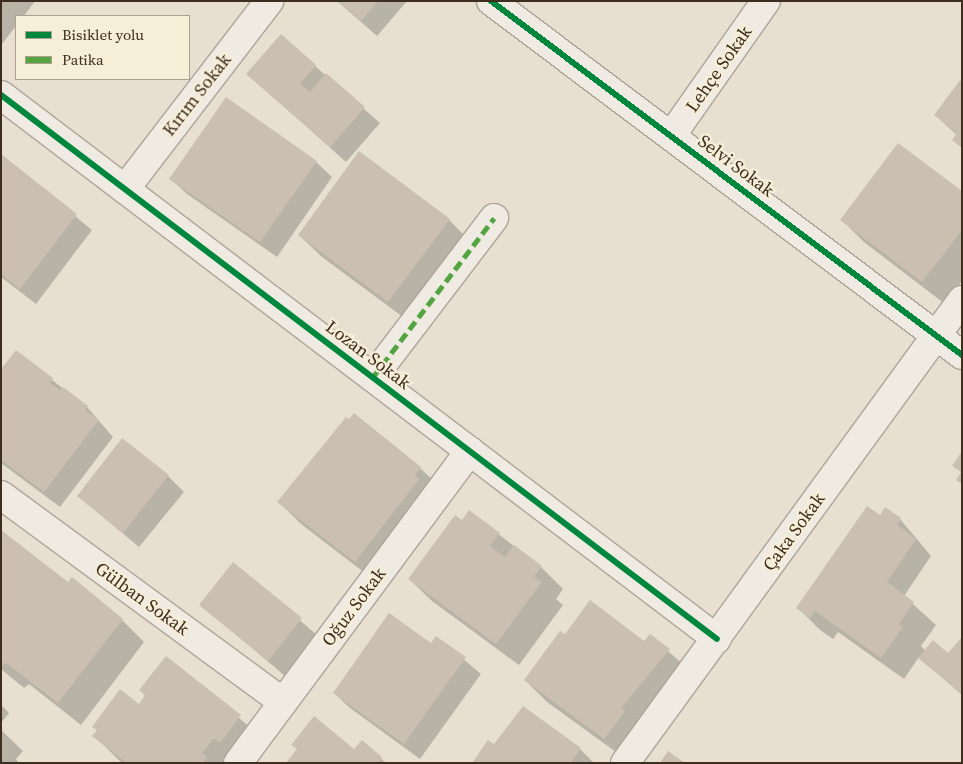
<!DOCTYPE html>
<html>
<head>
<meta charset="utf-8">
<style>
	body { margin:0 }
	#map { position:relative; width:963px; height:764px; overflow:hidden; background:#e7e0d1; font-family:"Source Serif 4",serif }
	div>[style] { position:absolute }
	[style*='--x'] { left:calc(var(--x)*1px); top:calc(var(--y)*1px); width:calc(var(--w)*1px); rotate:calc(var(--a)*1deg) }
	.shadow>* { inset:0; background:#0003 }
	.building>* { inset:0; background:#cbbfb2 }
	.roads { filter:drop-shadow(1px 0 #ada599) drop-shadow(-1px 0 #ada599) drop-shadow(0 1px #ada599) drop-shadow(0 -1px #ada599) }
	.minor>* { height:28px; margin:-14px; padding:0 14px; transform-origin:14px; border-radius:14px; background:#efebe3 }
	.quiet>* { height:5px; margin-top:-2.5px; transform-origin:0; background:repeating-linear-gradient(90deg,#54a441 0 10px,transparent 0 15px) }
	.cycleway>* { height:6px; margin:-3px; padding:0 3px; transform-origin:3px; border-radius:3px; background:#00873e }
	span { translate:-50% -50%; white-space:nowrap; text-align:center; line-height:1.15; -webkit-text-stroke:4.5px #f7eed8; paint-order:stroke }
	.street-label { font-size:18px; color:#3d2e20 }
	.frame { position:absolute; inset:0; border:2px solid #3d2e20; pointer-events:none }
	.legend { position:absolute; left:15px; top:15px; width:175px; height:65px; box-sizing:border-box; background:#f7eed8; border:1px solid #ada18e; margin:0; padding:6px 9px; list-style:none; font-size:15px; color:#3d2e20 }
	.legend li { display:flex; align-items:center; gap:10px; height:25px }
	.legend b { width:25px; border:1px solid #ada18e }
</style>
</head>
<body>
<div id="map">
	<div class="shadow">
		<i style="clip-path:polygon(1px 1px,35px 1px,24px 16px,16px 16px,16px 26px,1px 45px)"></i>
		<i style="clip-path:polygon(337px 1px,407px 1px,377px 36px)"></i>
		<i style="clip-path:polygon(315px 66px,380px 123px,346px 162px,248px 74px)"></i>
		<i style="clip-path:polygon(962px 84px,962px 148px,953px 140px,957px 135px,935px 115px)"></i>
		<i style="clip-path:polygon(1px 156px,92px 230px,36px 304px,1px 277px)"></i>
		<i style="clip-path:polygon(316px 162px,332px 177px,277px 257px,187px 194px,171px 179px)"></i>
		<i style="clip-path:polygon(962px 193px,962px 281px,945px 304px,864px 242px,842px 220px)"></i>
		<i style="clip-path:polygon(449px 220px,471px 242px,411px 323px,322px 257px,299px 235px)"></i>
		<i style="clip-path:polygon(16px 352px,87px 407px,113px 437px,60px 507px,1px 463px,1px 371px)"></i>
		<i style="clip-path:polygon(420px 468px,436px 483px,378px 583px,301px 524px,279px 502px)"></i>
		<i style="clip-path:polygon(168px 476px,184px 492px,139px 547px,78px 496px)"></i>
		<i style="clip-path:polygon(470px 512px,541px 567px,563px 589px,556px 599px,563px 605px,519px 665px,432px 601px,409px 579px)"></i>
		<i style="clip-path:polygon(880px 516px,900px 519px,931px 556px,904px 596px,936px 625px,921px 646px,926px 651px,948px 655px,962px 639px,962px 695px,919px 657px,904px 679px,838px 632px,833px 639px,820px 630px,798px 608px)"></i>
		<i style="clip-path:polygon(1px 532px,68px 584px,122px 620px,144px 642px,81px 725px,29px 684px,24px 688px,1px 669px)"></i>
		<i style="clip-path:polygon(233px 564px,317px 635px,285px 676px,201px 605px)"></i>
		<i style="clip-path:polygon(650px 635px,685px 666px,627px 760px,547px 702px,525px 680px,644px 643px)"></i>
		<i style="clip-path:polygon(437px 637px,481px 674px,420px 759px,350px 708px,334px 693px,431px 645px)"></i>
		<i style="clip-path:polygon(166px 658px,256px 732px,222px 763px,122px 763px,94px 736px,143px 709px)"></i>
		<i style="clip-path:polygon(1px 705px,9px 713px,1px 723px)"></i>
		<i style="clip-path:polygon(523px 707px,580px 749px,594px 763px,473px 763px,495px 746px)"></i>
		<i style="clip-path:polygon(1px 730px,23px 751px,16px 759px,19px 763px,1px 763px)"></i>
		<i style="clip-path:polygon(362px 742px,386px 763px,288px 763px,354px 750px)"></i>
	</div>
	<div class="building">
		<i style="clip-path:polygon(338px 1px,378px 1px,361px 21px)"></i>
		<i style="clip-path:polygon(281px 34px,316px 65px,300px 84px,310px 92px,326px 73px,365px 107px,330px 147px,246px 74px)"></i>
		<i style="clip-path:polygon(960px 80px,962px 82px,962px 148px,952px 140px,957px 133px,934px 115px)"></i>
		<i style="clip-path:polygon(226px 97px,317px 161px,260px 242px,169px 179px)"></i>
		<i style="clip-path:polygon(898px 143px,962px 191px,962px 230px,922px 282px,840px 220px)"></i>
		<i style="clip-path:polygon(359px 151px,450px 219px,388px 302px,298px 235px)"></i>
		<i style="clip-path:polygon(1px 154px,77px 214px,20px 289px,1px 274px)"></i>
		<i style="clip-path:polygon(16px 350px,53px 378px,50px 383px,60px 390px,63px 387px,88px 406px,85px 410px,99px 420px,44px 492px,1px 460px,1px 369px)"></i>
		<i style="clip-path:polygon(354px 413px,421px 467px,415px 475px,419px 479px,355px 562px,277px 502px,346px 417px,349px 419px)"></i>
		<i style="clip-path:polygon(122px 438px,169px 475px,123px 533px,77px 496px)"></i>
		<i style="clip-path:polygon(962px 451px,962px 484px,956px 480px,961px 472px,952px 466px)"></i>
		<i style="clip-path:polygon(867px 506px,880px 515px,885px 507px,901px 518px,897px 525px,916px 539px,887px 582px,914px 602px,899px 624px,903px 627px,881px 658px,815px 611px,810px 618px,796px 608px)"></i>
		<i style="clip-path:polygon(469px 510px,500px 533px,490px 546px,505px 557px,514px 545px,542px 566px,534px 577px,542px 582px,496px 644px,408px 579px,455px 515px,462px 520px)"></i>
		<i style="clip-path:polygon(1px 530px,68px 582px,72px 577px,123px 619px,58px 703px,6px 663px,1px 667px)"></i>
		<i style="clip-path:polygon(233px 562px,302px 618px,268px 661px,199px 605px)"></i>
		<i style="clip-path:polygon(590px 600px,644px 641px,650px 634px,670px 649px,621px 708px,625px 711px,604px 739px,524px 680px,560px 631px,565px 634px)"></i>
		<i style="clip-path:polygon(389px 613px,431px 643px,436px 636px,466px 657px,404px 744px,333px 693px)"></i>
		<i style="clip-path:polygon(962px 637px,962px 694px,918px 658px,933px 640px,948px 653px)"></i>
		<i style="clip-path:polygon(166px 656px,241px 715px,220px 743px,214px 738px,202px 753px,207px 757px,203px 763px,127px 763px,92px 736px,97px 730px,92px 727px,120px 689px,139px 704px,145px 695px,139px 690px)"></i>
		<i style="clip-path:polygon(523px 706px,581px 748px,571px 763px,472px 763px,488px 740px,494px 744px)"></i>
		<i style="clip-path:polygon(314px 716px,354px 749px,362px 740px,382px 757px,378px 763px,286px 763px,297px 749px,291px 745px)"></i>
		<i style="clip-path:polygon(668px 751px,685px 763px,660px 763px)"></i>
	</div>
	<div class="roads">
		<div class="minor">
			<i style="--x:491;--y:1;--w:589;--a:36.93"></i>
			<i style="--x:1;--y:95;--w:899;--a:37.23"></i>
			<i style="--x:671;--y:136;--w:165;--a:-54.9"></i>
			<i style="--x:125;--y:189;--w:237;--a:-52.5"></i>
			<i style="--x:373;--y:377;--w:200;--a:-52.7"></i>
			<i style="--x:1;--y:495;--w:350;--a:36.3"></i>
			<i style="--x:238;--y:763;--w:389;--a:-53.4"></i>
			<i style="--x:625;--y:763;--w:573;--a:-53.95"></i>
		</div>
	</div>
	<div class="quiet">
		<i style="--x:373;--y:377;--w:200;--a:-52.7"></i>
	</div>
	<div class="cycleway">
		<i style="--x:491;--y:1;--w:589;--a:36.93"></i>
		<i style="--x:1;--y:95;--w:899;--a:37.23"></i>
	</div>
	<div class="street-label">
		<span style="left:719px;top:69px;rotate:-55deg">Lehçe Sokak</span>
		<span style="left:197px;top:95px;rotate:-52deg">Kırım Sokak</span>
		<span style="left:736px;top:166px;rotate:37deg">Selvi Sokak</span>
		<span style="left:368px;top:355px;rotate:37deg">Lozan Sokak</span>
		<span style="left:794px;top:532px;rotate:-54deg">Çaka Sokak</span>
		<span style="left:142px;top:599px;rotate:36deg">Gülban Sokak</span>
		<span style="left:354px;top:607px;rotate:-53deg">Oğuz Sokak</span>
	</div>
	<div class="frame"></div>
	<ul class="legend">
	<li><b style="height:6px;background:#00873e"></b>Bisiklet yolu</li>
	<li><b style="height:6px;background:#54a441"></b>Patika</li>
	</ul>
</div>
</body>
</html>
